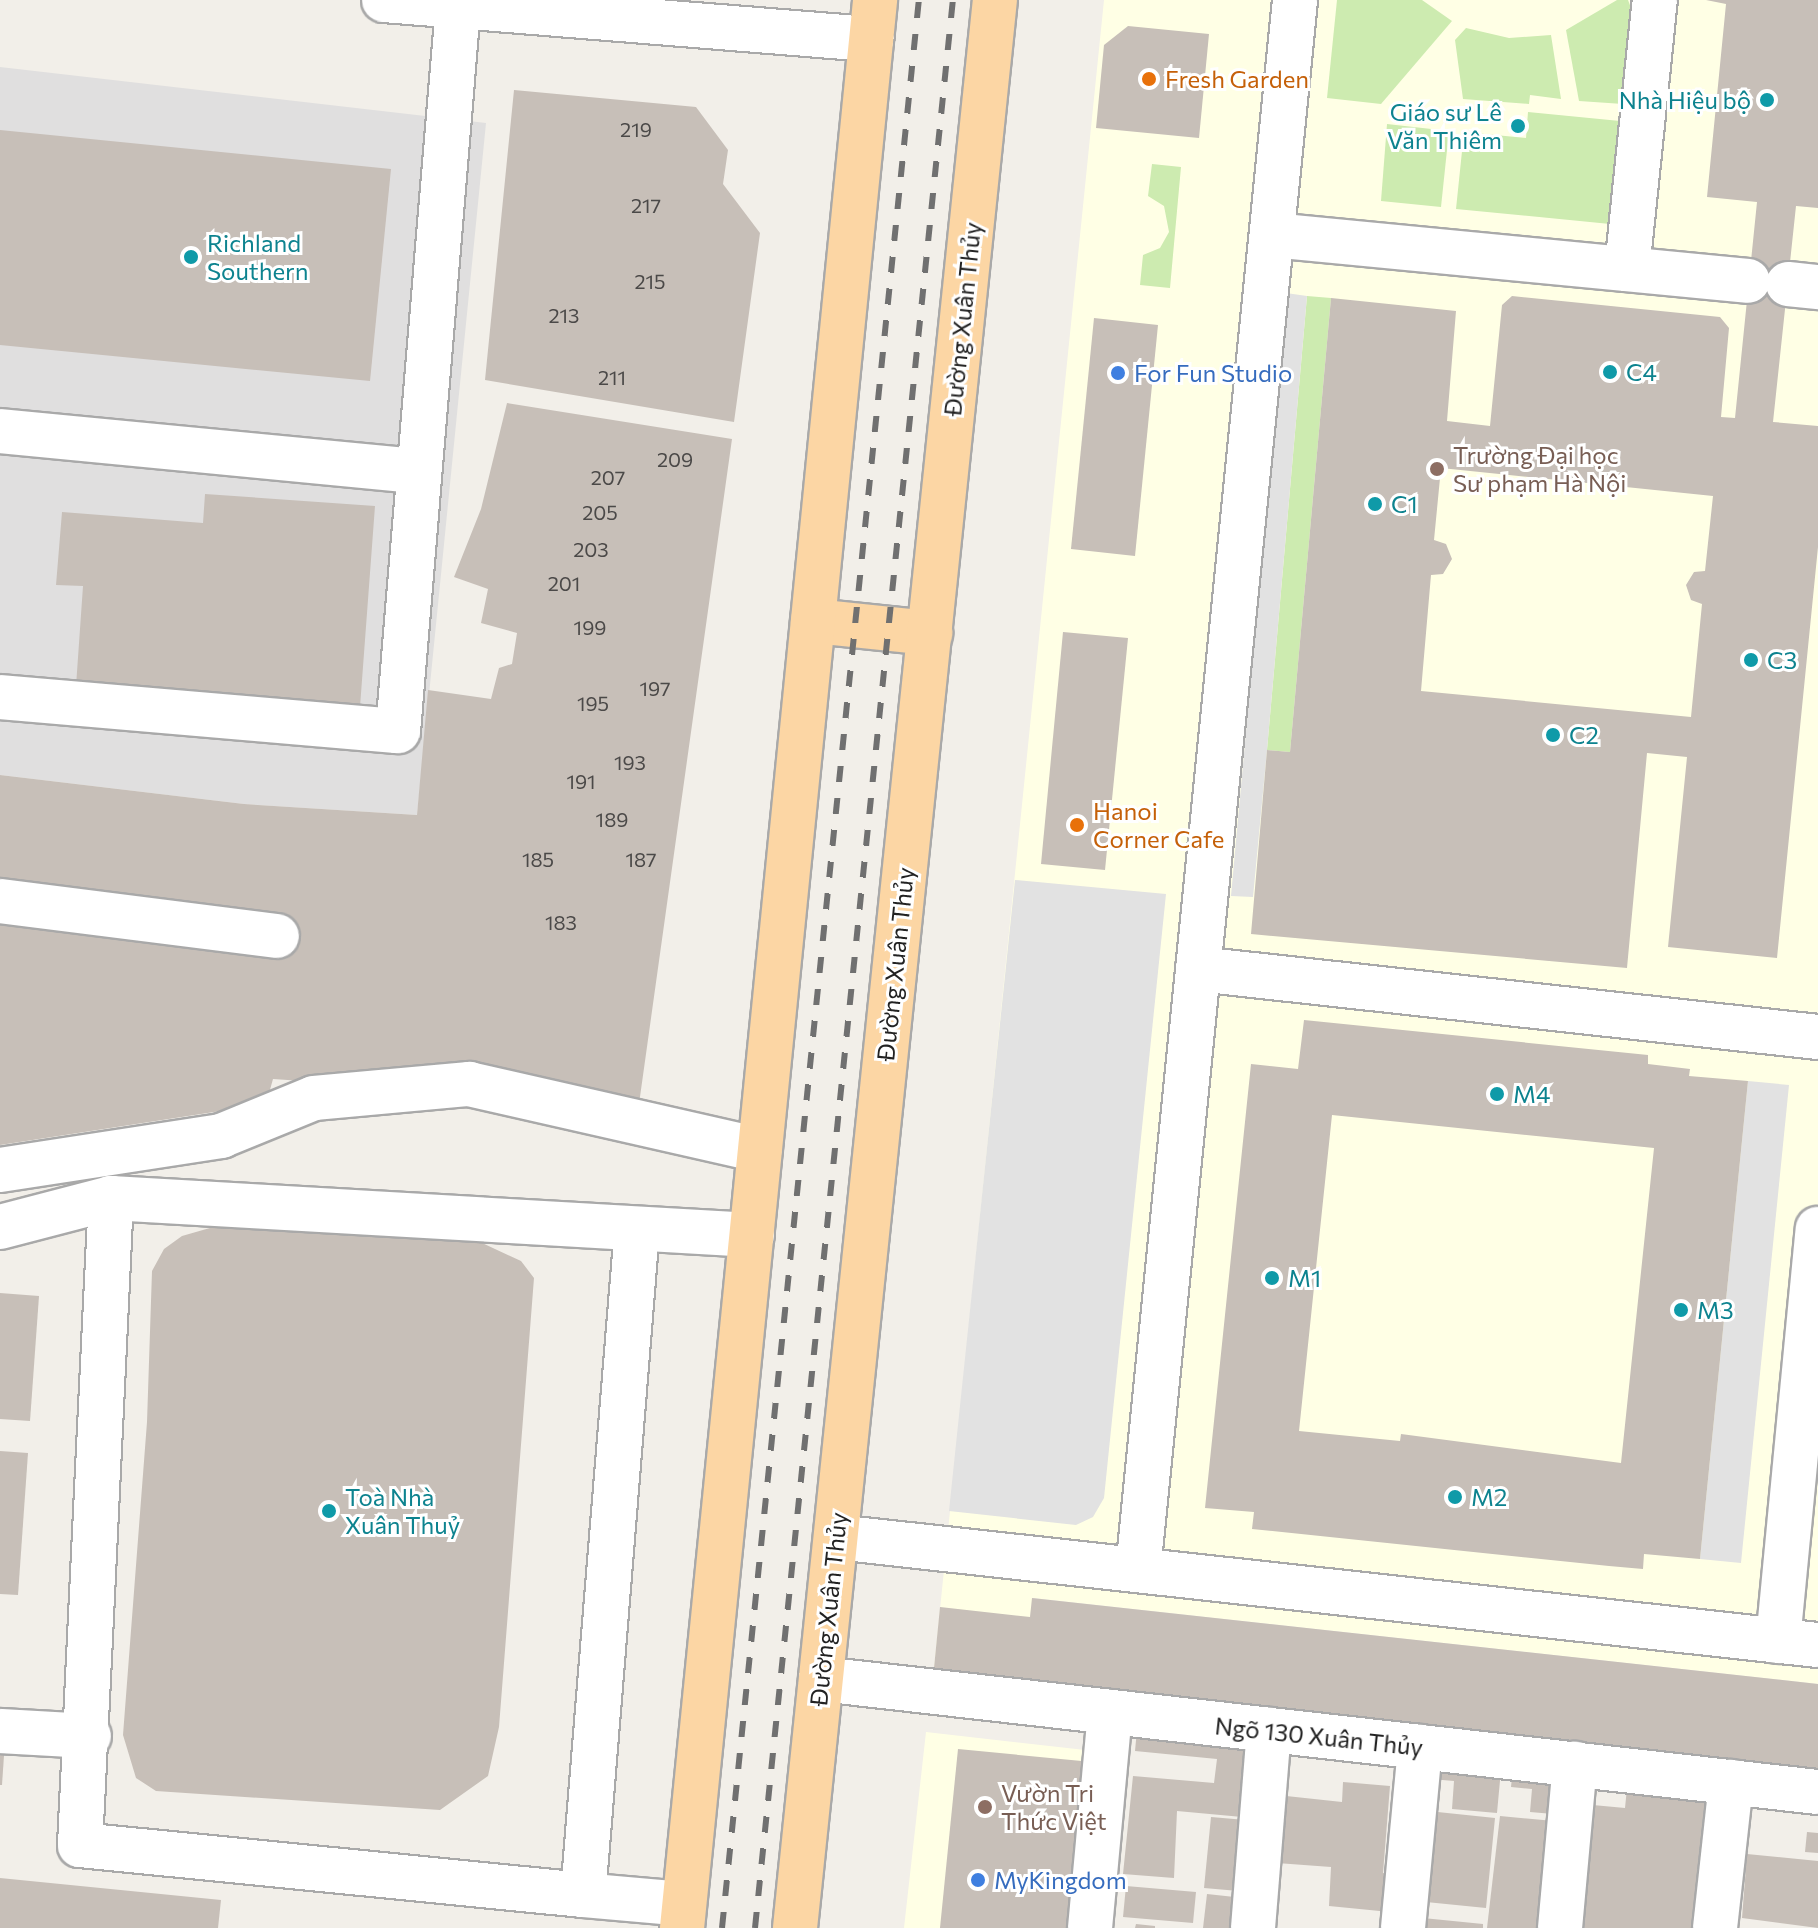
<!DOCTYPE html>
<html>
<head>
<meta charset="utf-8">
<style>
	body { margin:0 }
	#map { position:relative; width:1818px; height:1928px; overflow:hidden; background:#f2efe9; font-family:Commissioner,sans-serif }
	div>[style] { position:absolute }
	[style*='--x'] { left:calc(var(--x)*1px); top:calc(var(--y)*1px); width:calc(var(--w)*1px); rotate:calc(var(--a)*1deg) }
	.residential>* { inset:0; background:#e0dfdf }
	.education>* { inset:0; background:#ffffe5 }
	.grass>* { inset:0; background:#cdebb0 }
	.parking>* { inset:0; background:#e2e2e2 }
	.building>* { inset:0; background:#c7bfb8 }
	.roads { filter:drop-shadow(2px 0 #a9a9a9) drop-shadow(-2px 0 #a9a9a9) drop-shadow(0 2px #a9a9a9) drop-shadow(0 -2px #a9a9a9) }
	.minor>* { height:44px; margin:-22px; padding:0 22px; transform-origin:22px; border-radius:22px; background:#fff }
	.major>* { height:44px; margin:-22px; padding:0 22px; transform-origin:22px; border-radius:22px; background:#fcd6a4 }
	.rail>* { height:6px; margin-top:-3px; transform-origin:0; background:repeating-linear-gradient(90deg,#707070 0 16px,transparent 0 32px) }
	.dots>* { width:22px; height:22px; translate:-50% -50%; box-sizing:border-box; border:4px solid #fff; border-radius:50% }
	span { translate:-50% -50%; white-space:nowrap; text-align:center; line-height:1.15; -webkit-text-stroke:6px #fff; paint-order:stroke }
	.number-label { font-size:20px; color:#4b4948 }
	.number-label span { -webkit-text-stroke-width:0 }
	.food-label { font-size:24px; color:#c56008 }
	.left { translate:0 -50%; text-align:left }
	.culture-label { font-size:24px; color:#0d838f }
	.right { translate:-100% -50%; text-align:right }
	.street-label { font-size:24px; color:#222 }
	.shop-label { font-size:24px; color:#366cbe }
	.education-label { font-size:24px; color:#785e54 }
</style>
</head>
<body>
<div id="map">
	<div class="residential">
		<i style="clip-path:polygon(0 67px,486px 123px,417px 815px,244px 804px,0 775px)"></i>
	</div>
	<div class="education">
		<i style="clip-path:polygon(1104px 0,1818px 0,1818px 1684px,1033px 1598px,1030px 1617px,952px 1691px,934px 1668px)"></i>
		<i style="clip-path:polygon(926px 1732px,1103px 1752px,1084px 1928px,904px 1928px)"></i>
	</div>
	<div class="grass">
		<i style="clip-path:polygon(1337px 0,1422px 0,1452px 21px,1381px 104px,1327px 98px)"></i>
		<i style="clip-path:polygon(1617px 0,1628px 0,1631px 8px,1623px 104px,1579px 101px,1566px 30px)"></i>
		<i style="clip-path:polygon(1466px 28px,1509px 38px,1551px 35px,1561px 99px,1530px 95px,1529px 104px,1463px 99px,1455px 40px)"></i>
		<i style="clip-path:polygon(1528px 112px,1620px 121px,1610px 224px,1456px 209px,1464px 132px,1526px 138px)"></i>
		<i style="clip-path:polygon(1387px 124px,1449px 131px,1441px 207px,1381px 201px)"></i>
		<i style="clip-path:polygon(1152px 164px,1181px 167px,1170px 288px,1140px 285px,1143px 255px,1160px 248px,1169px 232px,1164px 206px,1148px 196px)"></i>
		<i style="clip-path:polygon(1307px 296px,1331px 298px,1290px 752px,1267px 750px)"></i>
	</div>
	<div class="parking">
		<i style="clip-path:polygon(1286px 293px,1307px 296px,1267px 750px,1253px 897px,1231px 896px)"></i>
		<i style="clip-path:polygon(1015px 880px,1166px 894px,1104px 1498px,1093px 1517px,1076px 1525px,949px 1511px)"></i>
		<i style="clip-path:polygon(1748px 1081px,1789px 1085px,1741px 1563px,1700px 1559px)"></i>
	</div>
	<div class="building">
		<i style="clip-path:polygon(evenodd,1706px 0,1818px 0,1818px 208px,1796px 206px,1773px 422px,1818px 426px,1818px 547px,1777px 958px,1668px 947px,1687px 757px,1647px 753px,1627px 968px,1251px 934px,1267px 750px,1290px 752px,1331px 298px,1456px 311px,1447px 421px,1490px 426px,1502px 305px,1512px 296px,1720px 317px,1729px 328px,1721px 417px,1735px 418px,1757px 202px,1707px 197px,1726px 4px,1706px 0,1441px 468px,1713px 496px,1705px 571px,1694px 572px,1686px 585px,1691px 600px,1702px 604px,1691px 717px,1421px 691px,1431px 575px,1443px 574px,1452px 559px,1446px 544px,1434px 540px,1441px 468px)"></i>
		<i style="clip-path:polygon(1128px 26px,1209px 34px,1199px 138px,1096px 128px,1104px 45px)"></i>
		<i style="clip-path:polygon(514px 90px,696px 107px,728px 150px,723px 184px,760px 233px,734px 422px,485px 380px)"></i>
		<i style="clip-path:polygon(0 130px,391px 169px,370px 381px,0 345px)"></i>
		<i style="clip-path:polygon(1094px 318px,1158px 325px,1135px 556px,1071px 549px)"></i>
		<i style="clip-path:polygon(507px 403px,732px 439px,639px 1104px,273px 1079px,266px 1104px,0 1145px,0 775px,244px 804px,417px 815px,428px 690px,491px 699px,499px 668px,512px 664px,517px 633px,481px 623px,488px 589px,454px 577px,481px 509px)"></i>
		<i style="clip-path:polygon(205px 494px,375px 506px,360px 707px,76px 686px,83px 586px,56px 585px,62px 512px,203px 523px)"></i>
		<i style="clip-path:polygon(1063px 632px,1128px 638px,1105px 870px,1041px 864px)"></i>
		<i style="clip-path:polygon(evenodd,1304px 1020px,1648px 1055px,1648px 1064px,1690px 1069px,1689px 1076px,1748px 1081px,1700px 1559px,1644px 1554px,1643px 1569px,1609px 1566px,1252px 1529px,1254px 1512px,1205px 1508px,1251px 1064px,1298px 1069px,1304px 1020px,1332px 1115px,1654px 1148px,1621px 1463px,1401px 1434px,1400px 1441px,1299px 1431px,1332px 1115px)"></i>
		<i style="clip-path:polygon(262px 1213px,435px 1221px,521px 1261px,534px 1278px,499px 1727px,488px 1776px,440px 1810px,156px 1791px,136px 1778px,123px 1735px,147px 1422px,152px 1271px,164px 1249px,182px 1236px)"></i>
		<i style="clip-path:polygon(0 1293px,39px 1296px,30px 1421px,0 1419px)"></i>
		<i style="clip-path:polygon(0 1451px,28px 1453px,18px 1595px,0 1594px)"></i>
		<i style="clip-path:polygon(1032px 1598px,1818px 1684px,1818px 1787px,952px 1691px,934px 1668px,940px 1607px,1030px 1617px)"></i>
		<i style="clip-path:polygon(1138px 1719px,1264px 1730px,1253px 1818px,1177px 1811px,1174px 1878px,1123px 1874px,1133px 1776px,1214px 1783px,1217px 1759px,1135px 1751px)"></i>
		<i style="clip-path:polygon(0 1741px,5px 1741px,2px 1785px,0 1785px)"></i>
		<i style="clip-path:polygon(958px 1749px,1092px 1762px,1075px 1928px,940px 1928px)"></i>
		<i style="clip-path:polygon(1433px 1753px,1502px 1759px,1497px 1813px,1452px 1809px,1454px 1781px,1431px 1779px)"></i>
		<i style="clip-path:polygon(1513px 1768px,1569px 1772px,1565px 1815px,1530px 1812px,1532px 1789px,1511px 1787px)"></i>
		<i style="clip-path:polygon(1628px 1778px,1722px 1787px,1709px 1928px,1572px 1928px,1582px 1804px,1625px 1808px)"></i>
		<i style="clip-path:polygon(1343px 1782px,1390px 1786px,1383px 1873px,1403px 1875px,1400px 1913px,1329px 1906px,1331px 1867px,1264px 1862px,1267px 1794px,1342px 1802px)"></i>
		<i style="clip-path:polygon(1428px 1811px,1495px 1818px,1486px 1908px,1426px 1902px,1434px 1844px,1425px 1842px)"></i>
		<i style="clip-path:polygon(1500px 1816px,1565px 1822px,1554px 1928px,1487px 1928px)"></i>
		<i style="clip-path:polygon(1211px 1817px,1257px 1821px,1250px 1892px,1204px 1888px)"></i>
		<i style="clip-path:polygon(1807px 1832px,1818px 1833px,1818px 1853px,1805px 1852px)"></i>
		<i style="clip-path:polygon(1747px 1854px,1818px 1861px,1818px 1928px,1742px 1918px)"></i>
		<i style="clip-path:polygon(0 1878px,221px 1900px,218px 1928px,0 1928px)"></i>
		<i style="clip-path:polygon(1126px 1886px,1196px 1892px,1193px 1923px,1123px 1917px)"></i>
		<i style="clip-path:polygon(1207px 1894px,1253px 1899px,1250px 1928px,1203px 1928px)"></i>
		<i style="clip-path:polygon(1413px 1917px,1483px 1924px,1483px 1928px,1412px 1928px)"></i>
		<i style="clip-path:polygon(1136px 1924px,1155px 1926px,1155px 1928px,1135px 1928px)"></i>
	</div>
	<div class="roads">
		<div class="minor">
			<i style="--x:384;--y:0;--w:489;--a:4.6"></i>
			<i style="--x:1272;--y:235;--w:478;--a:5.5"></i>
			<i style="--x:1627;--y:269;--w:270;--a:-84.1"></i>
			<i style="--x:1788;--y:284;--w:30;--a:6"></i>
			<i style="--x:0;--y:431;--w:419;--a:5.5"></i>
			<i style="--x:0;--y:697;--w:399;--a:4.9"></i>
			<i style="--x:398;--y:731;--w:726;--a:-85.26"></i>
			<i style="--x:0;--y:901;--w:279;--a:7.2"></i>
			<i style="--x:1198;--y:969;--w:624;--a:6.26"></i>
			<i style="--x:0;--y:1170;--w:224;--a:-8.7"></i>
			<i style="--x:221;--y:1136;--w:100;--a:-22.2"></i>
			<i style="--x:314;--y:1098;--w:156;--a:-5.2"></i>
			<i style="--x:469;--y:1084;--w:298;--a:12.8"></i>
			<i style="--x:111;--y:1198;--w:648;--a:92.74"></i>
			<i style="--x:80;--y:1845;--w:505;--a:5.68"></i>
			<i style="--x:583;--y:1895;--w:668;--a:-85.36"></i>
			<i style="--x:0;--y:1227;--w:115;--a:-14.6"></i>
			<i style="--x:111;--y:1198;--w:642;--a:3.3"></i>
			<i style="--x:836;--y:1537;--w:988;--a:6.28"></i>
			<i style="--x:1138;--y:1570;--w:1578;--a:-84.29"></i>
			<i style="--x:1778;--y:1641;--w:414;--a:-84.5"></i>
			<i style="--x:821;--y:1679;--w:1003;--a:6.47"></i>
			<i style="--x:0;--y:1731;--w:89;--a:3.2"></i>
			<i style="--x:583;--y:1895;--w:101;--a:5.1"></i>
			<i style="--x:1090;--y:1928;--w:217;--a:-84.7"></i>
			<i style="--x:1253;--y:1928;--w:199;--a:-85.4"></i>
			<i style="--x:1403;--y:1928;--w:182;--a:-84.6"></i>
			<i style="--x:1560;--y:1928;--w:165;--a:-84.8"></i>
			<i style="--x:1715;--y:1928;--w:147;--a:-83.7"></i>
		</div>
		<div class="major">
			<i style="--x:813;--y:621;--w:118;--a:5.9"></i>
			<i style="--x:682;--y:1928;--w:1938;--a:-84.28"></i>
			<i style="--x:795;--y:1928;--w:1938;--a:-84.08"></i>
		</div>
	</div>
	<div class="rail">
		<i style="--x:722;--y:1928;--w:1938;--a:-84.17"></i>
		<i style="--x:755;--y:1928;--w:1938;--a:-84.14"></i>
	</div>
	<div class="dots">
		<i style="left:1149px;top:79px;background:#e8710a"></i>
		<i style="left:1767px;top:100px;background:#0f9aa8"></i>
		<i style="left:1518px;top:126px;background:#0f9aa8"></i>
		<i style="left:191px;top:257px;background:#0f9aa8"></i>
		<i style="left:1610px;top:372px;background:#0f9aa8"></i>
		<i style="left:1118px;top:373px;background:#3f7fe0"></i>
		<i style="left:1437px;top:469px;background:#8d6e63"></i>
		<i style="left:1375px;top:504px;background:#0f9aa8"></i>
		<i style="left:1751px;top:660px;background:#0f9aa8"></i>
		<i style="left:1553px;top:735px;background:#0f9aa8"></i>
		<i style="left:1077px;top:825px;background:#e8710a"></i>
		<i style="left:1497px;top:1094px;background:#0f9aa8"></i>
		<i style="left:1272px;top:1278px;background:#0f9aa8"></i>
		<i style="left:1681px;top:1310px;background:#0f9aa8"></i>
		<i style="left:1455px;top:1497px;background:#0f9aa8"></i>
		<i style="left:329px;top:1511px;background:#0f9aa8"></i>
		<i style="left:985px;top:1807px;background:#8d6e63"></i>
		<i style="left:978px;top:1880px;background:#3f7fe0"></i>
	</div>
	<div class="number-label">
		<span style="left:636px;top:129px">219</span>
		<span style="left:646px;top:205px">217</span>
		<span style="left:650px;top:281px">215</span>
		<span style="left:564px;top:315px">213</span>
		<span style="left:612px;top:377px">211</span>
		<span style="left:675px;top:459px">209</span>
		<span style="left:608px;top:477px">207</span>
		<span style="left:600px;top:512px">205</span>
		<span style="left:591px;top:549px">203</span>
		<span style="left:564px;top:583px">201</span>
		<span style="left:590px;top:627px">199</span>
		<span style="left:655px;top:688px">197</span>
		<span style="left:593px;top:703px">195</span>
		<span style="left:630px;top:762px">193</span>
		<span style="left:581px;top:781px">191</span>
		<span style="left:612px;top:819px">189</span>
		<span style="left:538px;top:859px">185</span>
		<span style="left:641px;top:859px">187</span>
		<span style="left:561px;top:922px">183</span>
	</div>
	<div class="food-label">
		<span class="left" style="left:1165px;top:79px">Fresh Garden</span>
		<span class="left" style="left:1093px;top:825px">Hanoi<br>Corner Cafe</span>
	</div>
	<div class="culture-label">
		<span class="right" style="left:1751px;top:100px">Nhà Hiệu bộ</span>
		<span class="right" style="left:1502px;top:126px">Giáo sư Lê<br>Văn Thiêm</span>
		<span class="left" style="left:207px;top:257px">Richland<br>Southern</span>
		<span class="left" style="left:1626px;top:372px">C4</span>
		<span class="left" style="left:1391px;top:504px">C1</span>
		<span class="left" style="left:1767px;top:660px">C3</span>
		<span class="left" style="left:1569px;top:735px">C2</span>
		<span class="left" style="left:1513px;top:1094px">M4</span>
		<span class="left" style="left:1288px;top:1278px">M1</span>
		<span class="left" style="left:1697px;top:1310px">M3</span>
		<span class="left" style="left:345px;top:1511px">Toà Nhà<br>Xuân Thuỷ</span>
		<span class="left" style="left:1471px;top:1497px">M2</span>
	</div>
	<div class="street-label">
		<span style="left:962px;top:319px;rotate:-84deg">Đường Xuân Thủy</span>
		<span style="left:895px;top:964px;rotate:-84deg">Đường Xuân Thủy</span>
		<span style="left:828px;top:1609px;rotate:-84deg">Đường Xuân Thủy</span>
		<span style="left:1319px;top:1736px;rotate:6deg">Ngõ 130 Xuân Thủy</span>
	</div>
	<div class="shop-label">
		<span class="left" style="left:1134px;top:373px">For Fun Studio</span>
		<span class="left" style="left:994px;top:1880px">MyKingdom</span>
	</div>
	<div class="education-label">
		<span class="left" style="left:1453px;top:469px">Trường Đại học<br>Sư phạm Hà Nội</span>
		<span class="left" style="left:1001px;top:1807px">Vườn Tri<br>Thức Việt</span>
	</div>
</div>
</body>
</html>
